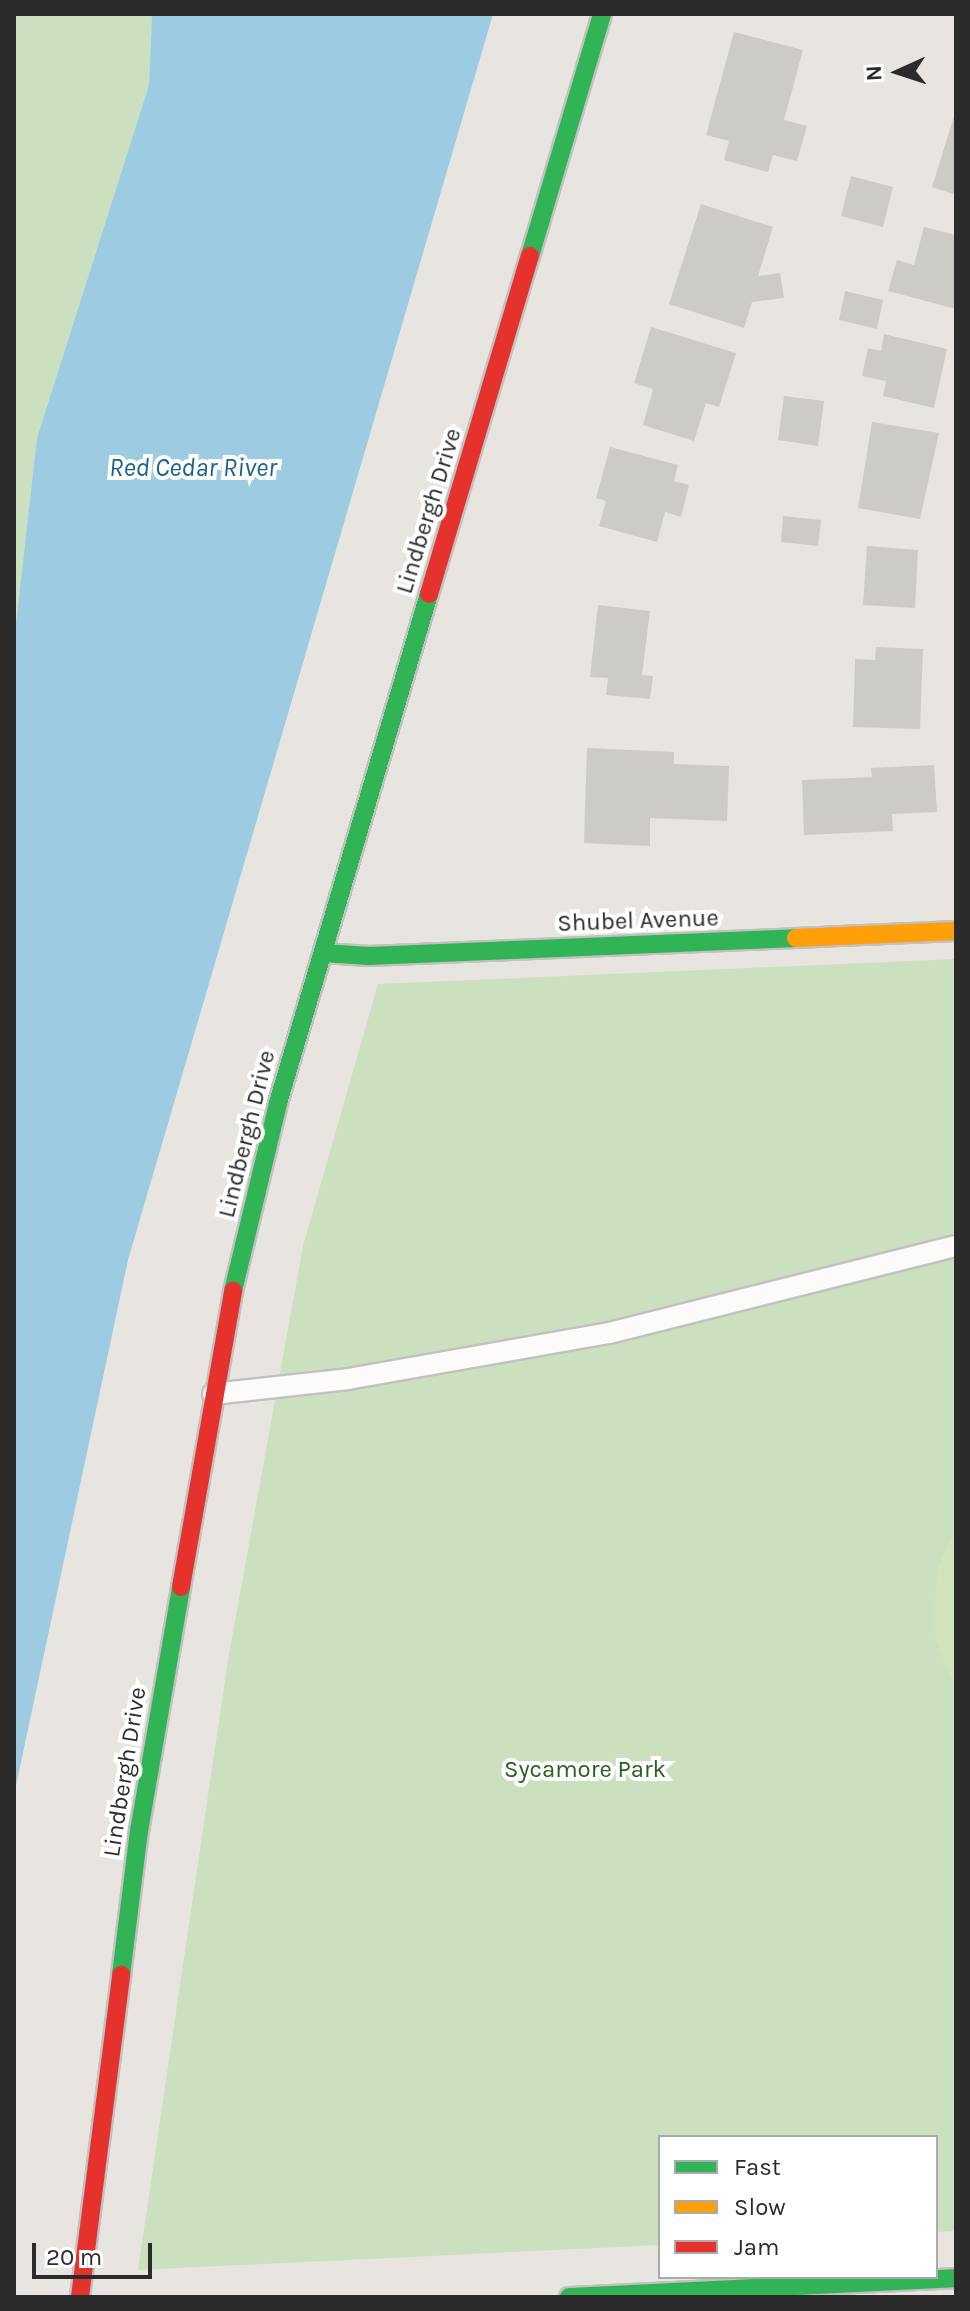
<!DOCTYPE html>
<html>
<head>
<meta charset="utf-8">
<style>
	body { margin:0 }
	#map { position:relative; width:970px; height:2311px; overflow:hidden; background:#e8e5e1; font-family:Karla,sans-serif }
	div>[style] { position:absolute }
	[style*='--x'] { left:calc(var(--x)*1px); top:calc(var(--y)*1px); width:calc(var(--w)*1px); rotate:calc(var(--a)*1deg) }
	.green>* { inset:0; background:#cae0be }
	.pitch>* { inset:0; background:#d3e3bc }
	.water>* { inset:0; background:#9dcce2 }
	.building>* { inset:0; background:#cdcbc8 }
	.roads { filter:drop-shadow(2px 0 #c2c1c1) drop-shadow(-2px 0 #c2c1c1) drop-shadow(0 2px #c2c1c1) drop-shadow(0 -2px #c2c1c1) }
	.lane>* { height:20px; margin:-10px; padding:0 10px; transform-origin:10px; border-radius:10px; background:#fcfbfa }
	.fast>* { height:18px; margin:-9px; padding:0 9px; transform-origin:9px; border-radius:9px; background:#30b455 }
	.slow>* { height:18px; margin:-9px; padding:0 9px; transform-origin:9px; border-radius:9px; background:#ff9f0a }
	.jam>* { height:18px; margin:-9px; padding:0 9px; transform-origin:9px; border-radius:9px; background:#e5322d }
	span { translate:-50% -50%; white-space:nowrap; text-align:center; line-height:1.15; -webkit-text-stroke:8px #fff; paint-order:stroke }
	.street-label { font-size:24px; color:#2b2b2b }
	.park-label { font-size:24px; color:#2c6022 }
	.water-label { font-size:26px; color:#1c608e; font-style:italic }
	.frame { position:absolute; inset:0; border:16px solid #2b2b2b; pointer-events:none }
	.legend { position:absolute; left:658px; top:2135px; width:280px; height:144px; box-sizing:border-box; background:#fff; border:2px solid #aaa; margin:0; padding:10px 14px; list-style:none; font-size:24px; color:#2b2b2b }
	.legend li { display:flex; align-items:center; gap:16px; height:40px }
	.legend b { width:40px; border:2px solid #aaa }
	.north { position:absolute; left:858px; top:32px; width:80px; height:80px; -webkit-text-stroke:6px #fff; paint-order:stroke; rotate:267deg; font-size:22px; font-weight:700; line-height:32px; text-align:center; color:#2b2b2b }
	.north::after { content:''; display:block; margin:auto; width:28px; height:36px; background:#2b2b2b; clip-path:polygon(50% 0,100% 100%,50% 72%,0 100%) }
	.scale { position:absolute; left:32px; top:2243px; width:120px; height:36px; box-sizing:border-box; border:4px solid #2b2b2b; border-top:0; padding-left:10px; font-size:24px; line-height:28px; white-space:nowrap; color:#2b2b2b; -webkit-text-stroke:6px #fff; paint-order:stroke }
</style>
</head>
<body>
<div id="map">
	<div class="green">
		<i style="clip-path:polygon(14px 14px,152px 14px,149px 85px,37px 438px,14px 641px)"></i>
		<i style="clip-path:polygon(956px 959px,956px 2231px,936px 2232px,936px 2137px,660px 2137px,660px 2245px,138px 2270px,228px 1660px,303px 1246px,378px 984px)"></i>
	</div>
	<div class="pitch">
		<i style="clip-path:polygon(956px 1527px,956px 1689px,936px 1641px,934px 1616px,938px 1567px)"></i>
	</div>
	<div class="water">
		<i style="clip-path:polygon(152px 14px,493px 14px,128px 1260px,14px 1795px,14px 641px,37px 438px,149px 85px)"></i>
	</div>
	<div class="building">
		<i style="clip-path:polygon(734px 32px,803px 50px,784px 120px,807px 126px,797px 161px,773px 155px,768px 172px,724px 160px,729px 141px,706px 135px)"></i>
		<i style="clip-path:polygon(955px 113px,956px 113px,956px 195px,932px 187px)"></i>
		<i style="clip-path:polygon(851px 176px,893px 187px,883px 227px,841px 216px)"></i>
		<i style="clip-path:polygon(701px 204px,773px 227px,758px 276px,780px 273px,784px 298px,752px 302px,744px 328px,669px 304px)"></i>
		<i style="clip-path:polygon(924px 227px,956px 235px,956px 309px,888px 291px,897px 260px,914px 265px)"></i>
		<i style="clip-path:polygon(845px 291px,883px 300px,877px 329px,839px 320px)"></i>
		<i style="clip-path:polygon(651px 327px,736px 353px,719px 407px,706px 403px,694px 441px,643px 425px,653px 389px,634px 383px)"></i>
		<i style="clip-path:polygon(884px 334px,947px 349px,934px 408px,883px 396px,886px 381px,862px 376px,868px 348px,881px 351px)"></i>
		<i style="clip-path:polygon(784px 396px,824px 401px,818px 446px,778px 440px)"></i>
		<i style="clip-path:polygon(872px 422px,939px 433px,920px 519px,858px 508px)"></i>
		<i style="clip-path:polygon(610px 447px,678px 465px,674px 481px,689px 485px,681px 517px,665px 512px,657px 542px,599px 526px,606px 501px,596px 498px)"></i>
		<i style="clip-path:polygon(783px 516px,821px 520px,818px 546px,781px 542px)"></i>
		<i style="clip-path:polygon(867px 546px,918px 550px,915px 608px,863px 605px)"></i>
		<i style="clip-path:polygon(598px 605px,650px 611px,642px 675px,653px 676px,650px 699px,606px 695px,608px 678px,590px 677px)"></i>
		<i style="clip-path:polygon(876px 647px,923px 649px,920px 729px,853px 727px,855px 659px,875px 660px)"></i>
		<i style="clip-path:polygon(587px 748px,674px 752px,674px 764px,729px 766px,727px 821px,650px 818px,650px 846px,584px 843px)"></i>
		<i style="clip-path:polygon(934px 765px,937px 812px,892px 814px,893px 831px,804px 835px,802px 780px,872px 777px,871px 768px)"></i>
	</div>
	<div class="roads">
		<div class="lane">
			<i style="--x:213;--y:1394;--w:136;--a:-6.3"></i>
			<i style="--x:348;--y:1379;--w:265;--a:-10"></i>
			<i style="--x:609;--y:1333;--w:358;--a:-14.1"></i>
		</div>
		<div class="fast">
			<i style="--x:530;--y:256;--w:252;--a:-73.4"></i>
			<i style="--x:323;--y:953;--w:46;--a:3.7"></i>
			<i style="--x:369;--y:956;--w:427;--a:-2.4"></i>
			<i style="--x:233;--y:1291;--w:193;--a:-76.5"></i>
			<i style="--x:278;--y:1103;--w:531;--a:-73.48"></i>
			<i style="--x:121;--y:1975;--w:145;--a:-82.9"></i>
			<i style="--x:139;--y:1831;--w:248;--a:-80.2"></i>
			<i style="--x:569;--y:2297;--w:387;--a:-2.8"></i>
		</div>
		<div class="slow">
			<i style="--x:796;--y:938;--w:160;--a:-2.5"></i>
		</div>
		<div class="jam">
			<i style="--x:429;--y:594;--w:353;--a:-73.4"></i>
			<i style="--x:181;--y:1587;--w:301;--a:-80"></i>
			<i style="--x:80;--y:2297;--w:325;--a:-82.7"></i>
		</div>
	</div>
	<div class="street-label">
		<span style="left:429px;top:511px;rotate:-73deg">Lindbergh Drive</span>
		<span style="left:638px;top:921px;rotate:-2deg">Shubel Avenue</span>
		<span style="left:247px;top:1134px;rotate:-76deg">Lindbergh Drive</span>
		<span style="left:125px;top:1772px;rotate:-81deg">Lindbergh Drive</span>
	</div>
	<div class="park-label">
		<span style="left:585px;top:1770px">Sycamore Park</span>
	</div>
	<div class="water-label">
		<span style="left:193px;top:468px">Red Cedar River</span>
	</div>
	<div class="frame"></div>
	<ul class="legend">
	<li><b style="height:10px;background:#30b455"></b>Fast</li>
	<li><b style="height:10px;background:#ff9f0a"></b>Slow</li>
	<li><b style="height:10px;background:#e5322d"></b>Jam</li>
	</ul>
	<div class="north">N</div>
	<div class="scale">20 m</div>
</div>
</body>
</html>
